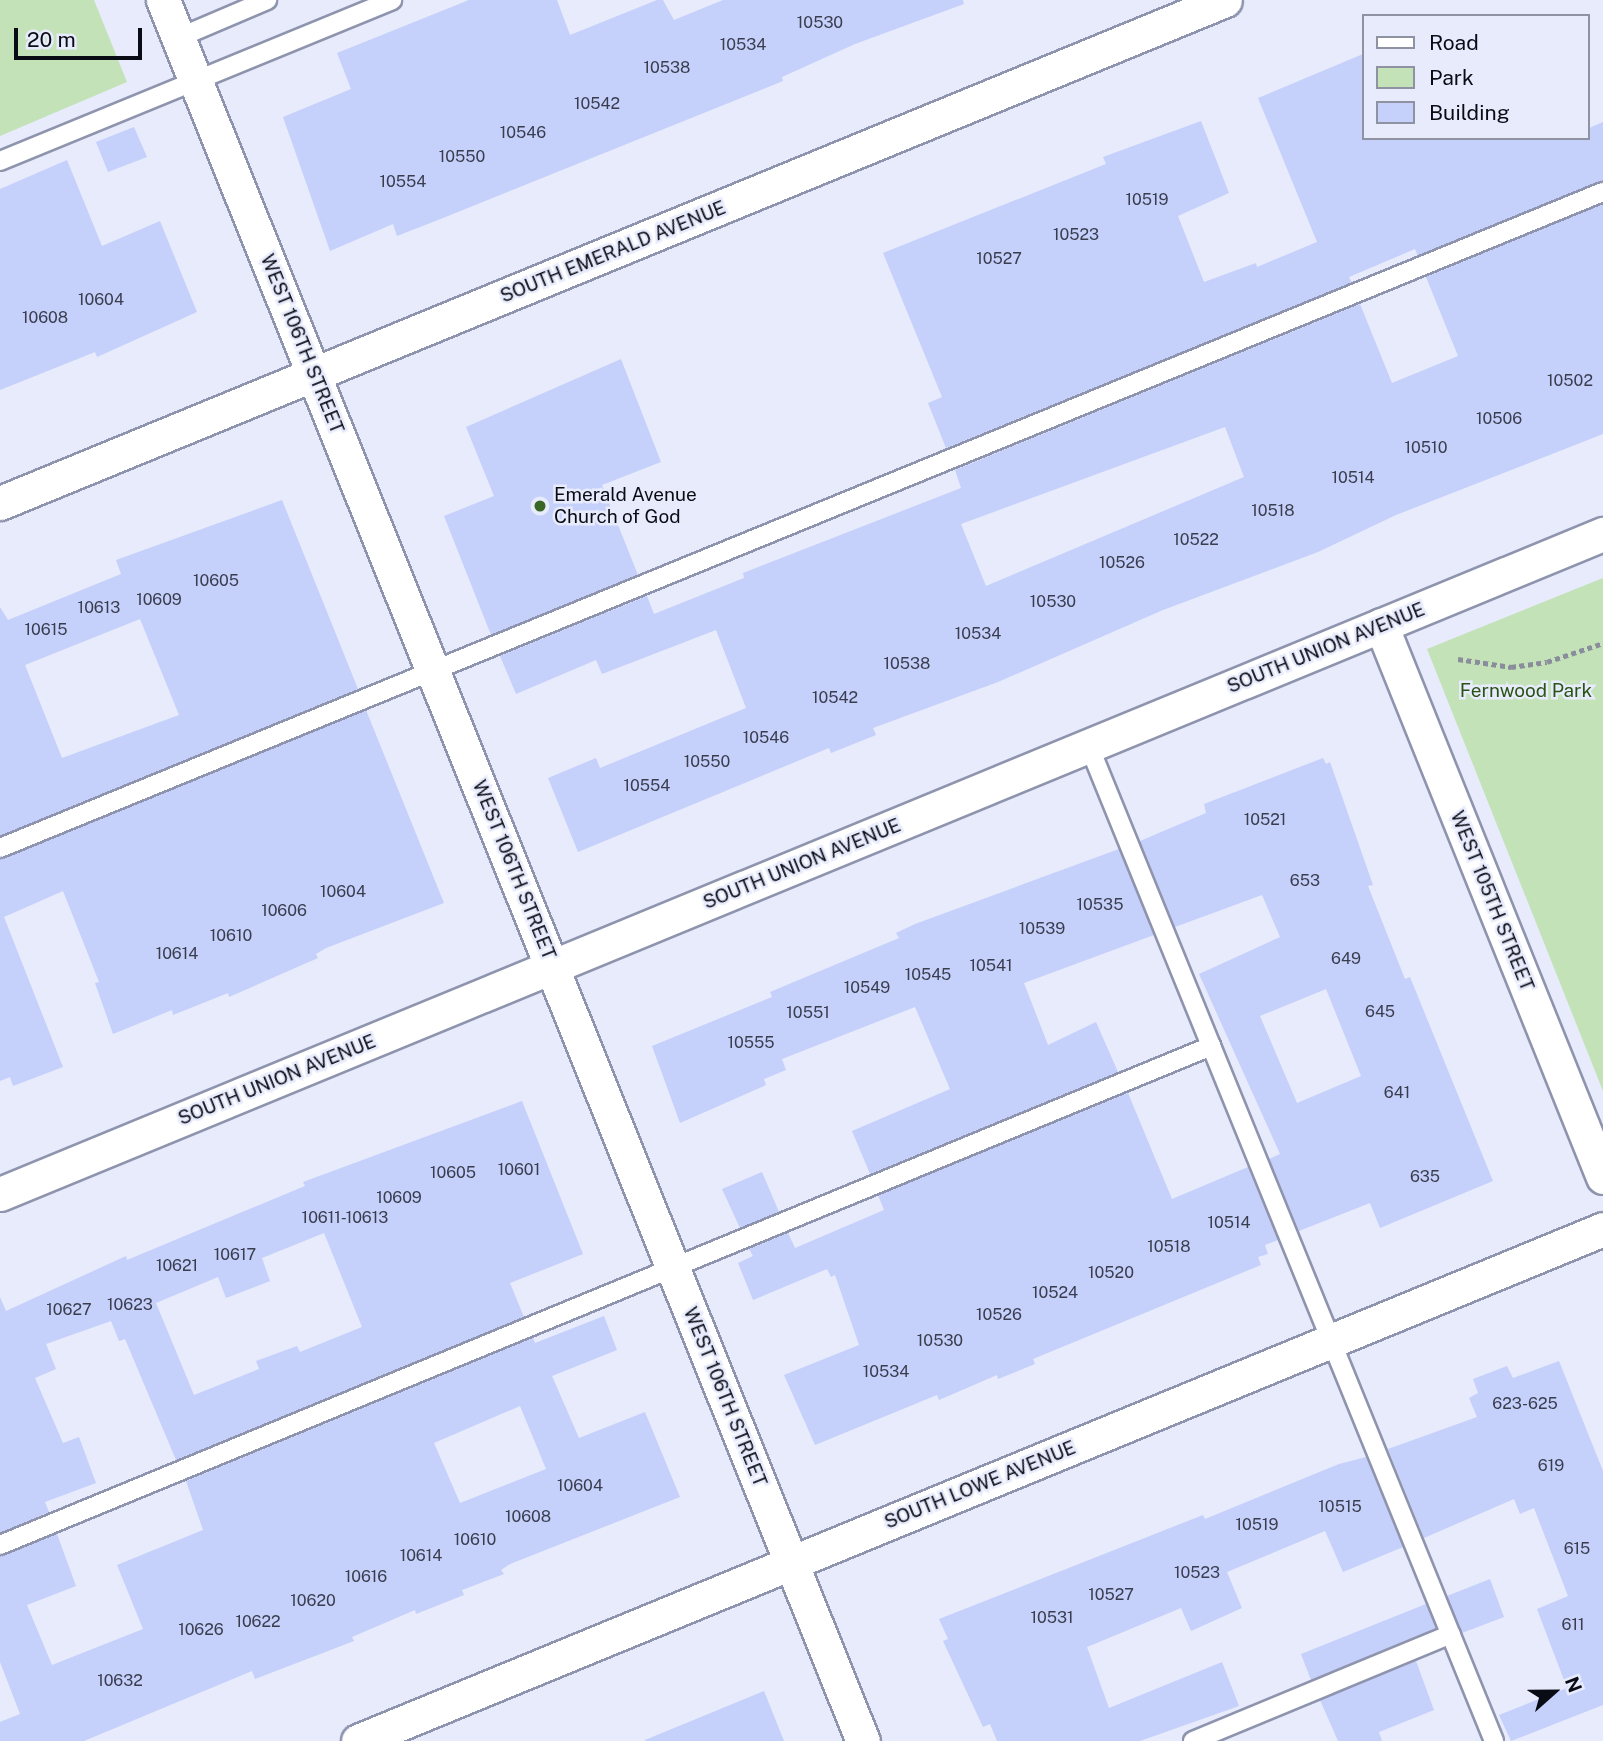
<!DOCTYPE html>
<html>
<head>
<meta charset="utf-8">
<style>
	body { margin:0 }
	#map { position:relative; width:1603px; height:1741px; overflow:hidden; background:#e7ebfc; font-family:"Public Sans",sans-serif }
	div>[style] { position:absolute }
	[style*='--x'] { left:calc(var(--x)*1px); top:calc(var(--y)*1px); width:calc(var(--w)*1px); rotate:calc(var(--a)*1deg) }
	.green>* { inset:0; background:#c3e2b7 }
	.building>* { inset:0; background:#c5d0fb }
	.path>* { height:4.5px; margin-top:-2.25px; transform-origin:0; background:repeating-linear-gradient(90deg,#8a8d9b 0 5px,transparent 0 8.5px) }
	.roads { filter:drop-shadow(2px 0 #8e94ad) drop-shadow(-2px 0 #8e94ad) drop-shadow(0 2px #8e94ad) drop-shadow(0 -2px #8e94ad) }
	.service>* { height:18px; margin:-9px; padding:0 9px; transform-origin:9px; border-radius:9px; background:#fff }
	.minor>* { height:33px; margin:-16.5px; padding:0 16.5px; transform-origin:16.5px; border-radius:16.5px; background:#fff }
	.dots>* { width:19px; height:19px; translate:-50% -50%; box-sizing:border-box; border:4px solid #e7ebfc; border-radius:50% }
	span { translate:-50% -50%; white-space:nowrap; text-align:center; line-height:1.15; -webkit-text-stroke:5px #e7ebfc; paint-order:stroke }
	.number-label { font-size:16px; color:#393d4e }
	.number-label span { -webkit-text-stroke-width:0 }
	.street-label { font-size:19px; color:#0a0c15 }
	.poi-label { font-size:19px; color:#0a0c15 }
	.left { translate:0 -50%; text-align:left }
	.park-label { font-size:19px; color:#295312 }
	.legend { position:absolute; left:1362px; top:14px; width:228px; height:126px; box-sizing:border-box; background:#e7ebfc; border:2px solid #8f92a0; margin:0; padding:9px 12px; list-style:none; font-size:21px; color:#0a0c15 }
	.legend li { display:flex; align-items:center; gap:14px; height:35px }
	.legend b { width:35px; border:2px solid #8f92a0 }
	.north { position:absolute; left:1519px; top:1657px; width:70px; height:70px; -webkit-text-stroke:5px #e7ebfc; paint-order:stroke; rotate:69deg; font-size:19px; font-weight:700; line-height:28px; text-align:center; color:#0a0c15 }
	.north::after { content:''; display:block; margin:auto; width:24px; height:32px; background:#0a0c15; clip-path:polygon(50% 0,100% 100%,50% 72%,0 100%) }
	.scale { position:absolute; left:14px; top:28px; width:128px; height:32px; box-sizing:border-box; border:4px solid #0a0c15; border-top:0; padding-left:9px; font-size:21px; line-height:24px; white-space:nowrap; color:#0a0c15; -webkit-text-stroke:5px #e7ebfc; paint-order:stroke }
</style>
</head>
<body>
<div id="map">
	<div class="green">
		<i style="clip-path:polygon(0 0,94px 0,127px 82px,0 136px)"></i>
		<i style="clip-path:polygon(1603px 578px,1603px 1091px,1427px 649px)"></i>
	</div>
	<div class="building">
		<i style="clip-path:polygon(469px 0,557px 0,570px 35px,657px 0,663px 0,674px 20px,723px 0,963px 0,964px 4px,855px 44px,782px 77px,783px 81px,443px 218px,397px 236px,393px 224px,330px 251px,283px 117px,351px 89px,337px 53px)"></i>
		<i style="clip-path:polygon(1363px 54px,1363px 138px,1587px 138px,1587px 129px,1603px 122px,1603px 181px,1418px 256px,1415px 249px,1349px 277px,1352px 283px,946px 448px,928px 403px,942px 397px,883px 253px,1106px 164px,1103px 157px,1201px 121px,1229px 193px,1178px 216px,1204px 282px,1256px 263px,1257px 267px,1317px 242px,1258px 98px)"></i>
		<i style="clip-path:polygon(134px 127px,147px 157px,108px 172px,96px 142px)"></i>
		<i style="clip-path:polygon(67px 160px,102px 246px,160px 221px,197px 312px,97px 357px,95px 352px,0 390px,0 189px)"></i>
		<i style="clip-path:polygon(evenodd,1603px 204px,1603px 434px,1396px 515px,1318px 552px,1163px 610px,998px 682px,873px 728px,876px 735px,831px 753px,829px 748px,578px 852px,548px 778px,596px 758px,600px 768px,746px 708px,716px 630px,602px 674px,596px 660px,516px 694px,500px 656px,647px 596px,654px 614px,744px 578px,743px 573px,961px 488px,955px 470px,1360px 304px,1392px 383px,1458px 356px,1426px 277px,1603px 204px,1225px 427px,1244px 477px,986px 586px,961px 524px,1225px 427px)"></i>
		<i style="clip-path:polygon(621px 359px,661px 462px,602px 485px,638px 575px,491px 635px,444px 516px,494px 496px,466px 427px)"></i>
		<i style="clip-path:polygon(evenodd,282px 500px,358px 689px,0 836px,0 607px,8px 620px,121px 574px,116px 560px,282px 500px,140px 619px,179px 715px,62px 758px,25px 665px,140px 619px)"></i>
		<i style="clip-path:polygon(366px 710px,444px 903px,326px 948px,316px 954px,318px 958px,229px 997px,228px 993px,173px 1015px,172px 1010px,113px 1034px,95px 983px,99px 982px,63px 891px,4px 917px,63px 1067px,13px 1086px,10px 1077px,0 1081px,0 859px)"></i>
		<i style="clip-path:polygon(evenodd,1323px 758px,1326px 764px,1330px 762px,1373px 885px,1368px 886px,1405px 979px,1410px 977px,1493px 1181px,1380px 1228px,1370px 1203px,1299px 1231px,1269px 1159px,1280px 1154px,1199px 974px,1280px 937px,1262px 895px,1175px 927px,1140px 841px,1206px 813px,1204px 804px,1323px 758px,1326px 989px,1361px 1076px,1297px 1103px,1260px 1016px,1326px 989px)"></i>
		<i style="clip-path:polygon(1119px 849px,1154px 935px,1024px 983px,1048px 1045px,1096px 1022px,1118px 1072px,870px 1174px,852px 1131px,950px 1089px,915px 1007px,782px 1059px,786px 1070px,764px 1079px,766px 1085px,680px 1123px,652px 1046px,772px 997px,770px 992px,899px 938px,896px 933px,915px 924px)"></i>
		<i style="clip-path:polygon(1128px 1093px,1172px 1199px,1248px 1167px,1278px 1240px,1265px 1245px,1268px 1254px,1258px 1257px,1261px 1265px,1033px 1359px,1035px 1364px,998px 1379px,997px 1375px,939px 1400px,937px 1395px,815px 1445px,784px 1375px,859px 1345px,835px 1275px,831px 1277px,827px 1269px,753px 1300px,738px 1263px,753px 1256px,749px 1249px,788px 1233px,795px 1248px,884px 1210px,878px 1195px)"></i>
		<i style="clip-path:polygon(evenodd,522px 1101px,583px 1254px,510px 1283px,524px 1317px,176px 1460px,125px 1339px,119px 1341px,111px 1321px,46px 1344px,56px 1369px,35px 1378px,63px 1443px,79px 1437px,96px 1483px,45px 1502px,49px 1512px,0 1533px,0 1297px,6px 1311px,126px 1256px,127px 1260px,305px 1186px,303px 1182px,522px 1101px,324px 1233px,362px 1327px,300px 1352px,297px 1346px,256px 1361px,259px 1369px,194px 1395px,156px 1303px,218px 1277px,226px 1298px,270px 1281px,262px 1258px,324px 1233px)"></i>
		<i style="clip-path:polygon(762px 1172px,779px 1212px,740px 1228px,722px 1189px)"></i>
		<i style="clip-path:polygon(evenodd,604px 1316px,617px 1350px,552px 1376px,579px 1438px,645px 1412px,680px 1497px,510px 1564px,501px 1570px,504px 1574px,462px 1590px,464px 1595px,416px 1614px,415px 1610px,352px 1637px,354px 1641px,255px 1679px,252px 1671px,84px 1741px,0 1741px,0 1722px,20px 1714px,0 1662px,0 1556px,57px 1534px,76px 1586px,27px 1605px,52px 1665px,143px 1629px,117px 1565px,203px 1530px,186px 1481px,533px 1338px,535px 1343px,604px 1316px,520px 1406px,546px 1469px,460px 1503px,434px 1443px,520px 1406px)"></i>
		<i style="clip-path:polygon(1559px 1361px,1603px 1471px,1603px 1705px,1511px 1741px,1499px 1715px,1567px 1688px,1537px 1609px,1568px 1596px,1534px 1508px,1520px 1514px,1514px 1499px,1424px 1538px,1388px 1449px,1477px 1417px,1469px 1398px,1478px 1393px,1473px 1379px,1507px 1366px,1513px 1378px)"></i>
		<i style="clip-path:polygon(1366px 1457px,1403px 1547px,1343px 1572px,1325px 1531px,1227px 1572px,1242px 1608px,1191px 1631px,1181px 1608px,1087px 1647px,1109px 1708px,1222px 1662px,1239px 1706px,1140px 1741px,997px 1741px,990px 1724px,983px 1727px,943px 1641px,948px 1639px,939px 1619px,1203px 1515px,1205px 1519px,1339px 1464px)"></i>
		<i style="clip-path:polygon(1490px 1579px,1504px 1617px,1462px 1633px,1447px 1596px)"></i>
		<i style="clip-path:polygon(1426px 1604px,1436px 1628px,1311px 1680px,1301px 1654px)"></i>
		<i style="clip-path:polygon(1416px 1661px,1434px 1710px,1379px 1732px,1382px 1741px,1338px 1741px,1320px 1700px)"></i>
		<i style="clip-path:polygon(764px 1691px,784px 1741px,645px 1741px,645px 1740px)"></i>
	</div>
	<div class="path">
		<i style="--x:1458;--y:659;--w:54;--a:8.6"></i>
		<i style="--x:1511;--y:667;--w:36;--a:-8"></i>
		<i style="--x:1547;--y:662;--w:59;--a:-18.7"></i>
	</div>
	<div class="roads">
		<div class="service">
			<i style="--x:178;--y:38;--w:97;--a:-23.1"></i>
			<i style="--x:0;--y:161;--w:424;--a:-22.3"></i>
			<i style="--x:1089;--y:746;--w:1074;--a:67.85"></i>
			<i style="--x:0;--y:848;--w:1732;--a:-22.26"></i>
			<i style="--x:0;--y:1545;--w:1310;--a:-22.39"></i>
			<i style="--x:1193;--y:1741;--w:279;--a:-22.5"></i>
		</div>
		<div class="minor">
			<i style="--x:163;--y:0;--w:1876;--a:68.1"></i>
			<i style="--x:0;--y:503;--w:1324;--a:-22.32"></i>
			<i style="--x:1381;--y:625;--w:595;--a:68.09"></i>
			<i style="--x:0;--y:1194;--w:1734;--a:-22.38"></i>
			<i style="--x:358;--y:1741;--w:1346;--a:-22.35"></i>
		</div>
	</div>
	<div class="dots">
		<i style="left:540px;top:506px;background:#396624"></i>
	</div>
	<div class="number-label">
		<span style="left:820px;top:23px">10530</span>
		<span style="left:743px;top:45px">10534</span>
		<span style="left:667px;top:68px">10538</span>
		<span style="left:597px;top:104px">10542</span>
		<span style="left:523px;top:133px">10546</span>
		<span style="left:462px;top:157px">10550</span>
		<span style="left:403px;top:182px">10554</span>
		<span style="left:1147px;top:200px">10519</span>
		<span style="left:1076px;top:235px">10523</span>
		<span style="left:999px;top:259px">10527</span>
		<span style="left:101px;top:300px">10604</span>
		<span style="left:45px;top:318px">10608</span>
		<span style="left:1570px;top:381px">10502</span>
		<span style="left:1499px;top:419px">10506</span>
		<span style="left:1426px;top:448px">10510</span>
		<span style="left:1353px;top:478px">10514</span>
		<span style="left:1273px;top:511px">10518</span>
		<span style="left:1196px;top:540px">10522</span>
		<span style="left:1122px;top:563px">10526</span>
		<span style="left:216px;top:581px">10605</span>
		<span style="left:159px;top:600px">10609</span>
		<span style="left:1053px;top:602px">10530</span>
		<span style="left:99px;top:608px">10613</span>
		<span style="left:46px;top:630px">10615</span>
		<span style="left:978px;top:634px">10534</span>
		<span style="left:907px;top:664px">10538</span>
		<span style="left:835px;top:698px">10542</span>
		<span style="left:766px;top:738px">10546</span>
		<span style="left:707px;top:762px">10550</span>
		<span style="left:647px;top:786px">10554</span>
		<span style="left:1265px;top:820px">10521</span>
		<span style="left:1305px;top:881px">653</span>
		<span style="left:343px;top:892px">10604</span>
		<span style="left:1100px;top:905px">10535</span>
		<span style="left:284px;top:911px">10606</span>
		<span style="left:1042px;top:929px">10539</span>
		<span style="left:231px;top:936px">10610</span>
		<span style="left:177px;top:954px">10614</span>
		<span style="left:1346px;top:959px">649</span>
		<span style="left:991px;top:966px">10541</span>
		<span style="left:928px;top:975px">10545</span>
		<span style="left:867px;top:988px">10549</span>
		<span style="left:1380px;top:1012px">645</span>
		<span style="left:808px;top:1013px">10551</span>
		<span style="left:751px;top:1043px">10555</span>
		<span style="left:1397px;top:1093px">641</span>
		<span style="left:519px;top:1170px">10601</span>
		<span style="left:453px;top:1173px">10605</span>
		<span style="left:1425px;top:1177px">635</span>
		<span style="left:399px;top:1198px">10609</span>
		<span style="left:345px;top:1218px">10611-10613</span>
		<span style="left:1229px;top:1223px">10514</span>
		<span style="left:1169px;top:1247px">10518</span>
		<span style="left:235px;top:1255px">10617</span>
		<span style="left:177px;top:1266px">10621</span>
		<span style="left:1111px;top:1273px">10520</span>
		<span style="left:1055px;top:1293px">10524</span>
		<span style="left:130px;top:1305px">10623</span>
		<span style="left:69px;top:1310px">10627</span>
		<span style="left:999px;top:1315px">10526</span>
		<span style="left:940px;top:1341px">10530</span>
		<span style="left:886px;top:1372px">10534</span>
		<span style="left:1525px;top:1404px">623-625</span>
		<span style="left:1551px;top:1466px">619</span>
		<span style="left:580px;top:1486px">10604</span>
		<span style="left:1340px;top:1507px">10515</span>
		<span style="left:528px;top:1517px">10608</span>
		<span style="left:1257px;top:1525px">10519</span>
		<span style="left:475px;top:1540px">10610</span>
		<span style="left:1577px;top:1549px">615</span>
		<span style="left:421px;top:1556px">10614</span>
		<span style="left:1197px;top:1573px">10523</span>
		<span style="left:366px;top:1577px">10616</span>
		<span style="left:1111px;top:1595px">10527</span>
		<span style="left:313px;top:1601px">10620</span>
		<span style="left:1052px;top:1618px">10531</span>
		<span style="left:258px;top:1622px">10622</span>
		<span style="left:1573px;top:1625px">611</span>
		<span style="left:201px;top:1630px">10626</span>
		<span style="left:120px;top:1681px">10632</span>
	</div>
	<div class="street-label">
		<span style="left:613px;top:252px;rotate:-22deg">SOUTH EMERALD AVENUE</span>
		<span style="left:302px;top:344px;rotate:68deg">WEST 106TH STREET</span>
		<span style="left:1326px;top:648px;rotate:-22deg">SOUTH UNION AVENUE</span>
		<span style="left:802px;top:864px;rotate:-22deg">SOUTH UNION AVENUE</span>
		<span style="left:514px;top:870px;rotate:68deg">WEST 106TH STREET</span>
		<span style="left:1492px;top:901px;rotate:68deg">WEST 105TH STREET</span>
		<span style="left:277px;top:1080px;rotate:-22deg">SOUTH UNION AVENUE</span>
		<span style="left:725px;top:1397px;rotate:68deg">WEST 106TH STREET</span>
		<span style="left:980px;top:1485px;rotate:-22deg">SOUTH LOWE AVENUE</span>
	</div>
	<div class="poi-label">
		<span class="left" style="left:554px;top:506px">Emerald Avenue<br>Church of God</span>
	</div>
	<div class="park-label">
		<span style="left:1526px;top:691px">Fernwood Park</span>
	</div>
	<ul class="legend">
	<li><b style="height:9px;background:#fff"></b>Road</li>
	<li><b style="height:19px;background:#c3e2b7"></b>Park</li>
	<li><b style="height:19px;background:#c5d0fb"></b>Building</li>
	</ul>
	<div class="north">N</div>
	<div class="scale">20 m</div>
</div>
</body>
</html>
